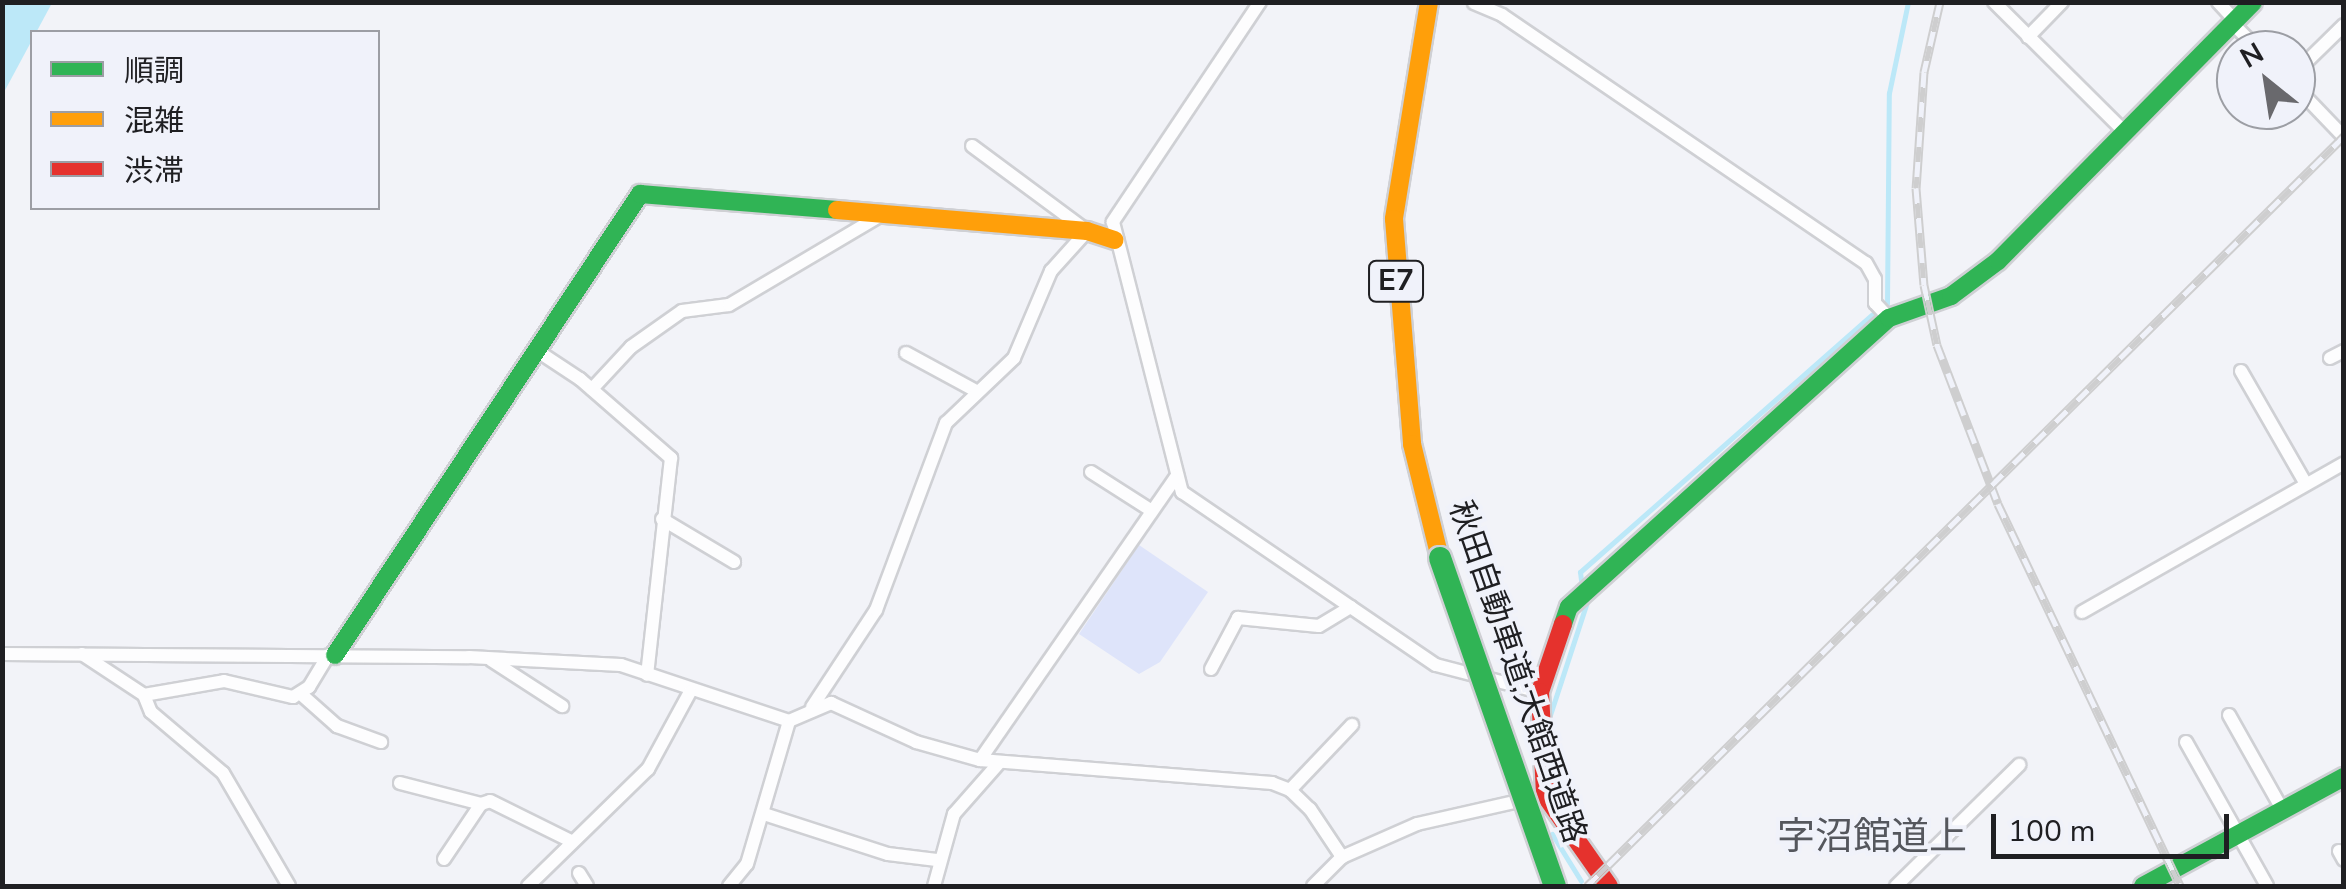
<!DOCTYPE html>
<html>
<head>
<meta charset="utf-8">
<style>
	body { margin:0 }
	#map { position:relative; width:2346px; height:889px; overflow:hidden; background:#f2f3f8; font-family:"Nunito Sans","Noto Sans JP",sans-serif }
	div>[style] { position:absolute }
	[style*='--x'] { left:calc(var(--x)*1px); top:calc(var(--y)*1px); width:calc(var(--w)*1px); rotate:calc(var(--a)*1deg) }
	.green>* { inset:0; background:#dee4fa }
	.water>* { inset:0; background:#bce8f8 }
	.stream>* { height:5px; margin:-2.5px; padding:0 2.5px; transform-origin:2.5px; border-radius:2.5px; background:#bce8f8 }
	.roads { filter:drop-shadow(2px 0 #cfd0d4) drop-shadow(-2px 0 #cfd0d4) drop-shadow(0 2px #cfd0d4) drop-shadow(0 -2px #cfd0d4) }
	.street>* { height:12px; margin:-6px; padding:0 6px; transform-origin:6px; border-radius:6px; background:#fdfdfe }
	.fast>* { height:18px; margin:-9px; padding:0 9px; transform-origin:9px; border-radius:9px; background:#30b455 }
	.slow>* { height:18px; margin:-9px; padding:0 9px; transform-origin:9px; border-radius:9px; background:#ff9f0a }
	.jam>* { height:18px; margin:-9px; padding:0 9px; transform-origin:9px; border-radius:9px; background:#e5322d }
	.rail>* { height:9px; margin-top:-4.5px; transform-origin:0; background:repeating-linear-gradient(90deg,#f0f2fa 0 15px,#cececf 0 30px); box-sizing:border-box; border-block:2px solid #cececf }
	.bridges { filter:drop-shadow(2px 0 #cfd0d4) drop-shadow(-2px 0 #cfd0d4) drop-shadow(0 2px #cfd0d4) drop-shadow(0 -2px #cfd0d4) }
	.fast-bridge>* { height:22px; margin:-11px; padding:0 11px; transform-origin:11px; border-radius:11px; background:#30b455 }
	span { translate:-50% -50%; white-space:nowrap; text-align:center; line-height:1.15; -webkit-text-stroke:8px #f0f2fa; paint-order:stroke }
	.shield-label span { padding:2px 8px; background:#f0f2fa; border:2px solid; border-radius:8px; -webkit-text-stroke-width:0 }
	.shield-label { font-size:30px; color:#1f1f22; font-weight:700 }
	.street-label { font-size:32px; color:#1f1f22 }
	.quarter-label { font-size:38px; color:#55575d }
	.frame { position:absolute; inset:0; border:5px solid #1f1f22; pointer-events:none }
	.legend { position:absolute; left:30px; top:30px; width:350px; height:180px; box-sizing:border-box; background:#f0f2fa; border:2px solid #9c9ea4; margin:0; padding:12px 18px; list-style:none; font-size:30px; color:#1f1f22 }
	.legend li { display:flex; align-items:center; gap:20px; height:50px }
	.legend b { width:50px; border:2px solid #9c9ea4 }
	.north { position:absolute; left:2216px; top:30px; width:100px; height:100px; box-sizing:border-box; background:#f0f2fa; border:2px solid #9c9ea4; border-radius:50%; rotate:330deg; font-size:28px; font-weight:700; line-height:40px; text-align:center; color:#1f1f22 }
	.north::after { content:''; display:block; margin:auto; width:35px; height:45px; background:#69696d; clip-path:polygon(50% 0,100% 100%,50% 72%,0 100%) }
	.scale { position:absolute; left:1991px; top:814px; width:238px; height:45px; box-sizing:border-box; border:5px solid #1f1f22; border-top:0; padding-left:12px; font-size:30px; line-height:35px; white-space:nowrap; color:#1f1f22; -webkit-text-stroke:8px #f0f2fa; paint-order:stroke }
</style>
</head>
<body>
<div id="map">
	<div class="green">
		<i style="clip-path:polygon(1139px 545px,1208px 592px,1160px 662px,1139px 674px,1079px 634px)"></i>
	</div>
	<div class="water">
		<i style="clip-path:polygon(3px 2px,52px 3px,3px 94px,2px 3px)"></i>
	</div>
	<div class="stream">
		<i style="--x:1887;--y:304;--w:211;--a:-89.5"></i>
		<i style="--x:1889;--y:93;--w:93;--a:-78.2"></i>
		<i style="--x:1581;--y:580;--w:8;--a:-97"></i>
		<i style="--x:1580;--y:572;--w:389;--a:-41.4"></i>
		<i style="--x:1550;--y:715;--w:119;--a:-71.9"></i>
		<i style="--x:1552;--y:834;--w:55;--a:58.3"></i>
	</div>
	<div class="roads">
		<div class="street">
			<i style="--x:1260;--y:2;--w:265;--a:123.8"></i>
			<i style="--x:1113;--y:222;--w:279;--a:75.7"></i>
			<i style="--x:1182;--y:492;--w:307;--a:34.3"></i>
			<i style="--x:1436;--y:665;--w:107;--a:14.6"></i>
			<i style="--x:1994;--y:2;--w:183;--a:44.8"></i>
			<i style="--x:2218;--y:2;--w:25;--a:47"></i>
			<i style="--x:1474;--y:3;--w:30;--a:23"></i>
			<i style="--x:1502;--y:15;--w:440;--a:34.3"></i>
			<i style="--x:1866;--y:263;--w:18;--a:61"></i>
			<i style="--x:1875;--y:279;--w:24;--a:90"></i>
			<i style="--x:1875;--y:303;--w:21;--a:47"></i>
			<i style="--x:2232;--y:23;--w:38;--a:45"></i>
			<i style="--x:2028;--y:37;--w:49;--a:-45.8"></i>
			<i style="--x:2296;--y:72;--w:67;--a:-44.4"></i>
			<i style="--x:2296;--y:87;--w:69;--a:46.2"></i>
			<i style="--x:536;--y:350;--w:53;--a:33.4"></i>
			<i style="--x:580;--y:379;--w:121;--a:41"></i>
			<i style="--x:671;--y:458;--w:218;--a:96.3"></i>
			<i style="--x:906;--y:353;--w:80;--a:28.5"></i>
			<i style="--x:2330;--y:358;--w:16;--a:-27"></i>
			<i style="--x:2241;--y:371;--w:130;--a:60.1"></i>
			<i style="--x:592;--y:389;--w:57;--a:-47.1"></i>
			<i style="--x:631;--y:347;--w:62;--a:-35.2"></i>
			<i style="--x:682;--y:311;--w:47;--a:-7.3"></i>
			<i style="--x:729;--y:305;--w:173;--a:-30.6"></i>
			<i style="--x:1091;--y:472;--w:72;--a:32.6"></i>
			<i style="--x:662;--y:519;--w:84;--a:30.8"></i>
			<i style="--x:2082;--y:612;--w:301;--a:-29.6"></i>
			<i style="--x:2;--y:654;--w:467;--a:0.4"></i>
			<i style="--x:469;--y:657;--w:152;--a:3"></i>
			<i style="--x:621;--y:665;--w:177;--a:18.4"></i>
			<i style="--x:82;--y:654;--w:74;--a:33.5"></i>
			<i style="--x:144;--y:695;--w:18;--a:68"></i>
			<i style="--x:151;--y:712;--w:94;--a:40.3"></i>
			<i style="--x:223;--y:773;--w:131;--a:59.7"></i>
			<i style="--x:491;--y:660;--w:85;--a:32.9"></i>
			<i style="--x:1211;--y:669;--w:58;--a:-62.1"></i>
			<i style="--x:1238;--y:618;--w:81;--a:5.6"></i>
			<i style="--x:1319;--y:626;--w:37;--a:-31"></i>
			<i style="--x:144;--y:695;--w:81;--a:-9.9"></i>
			<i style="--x:224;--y:681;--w:71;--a:13.1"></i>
			<i style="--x:293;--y:697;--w:19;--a:-32"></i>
			<i style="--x:309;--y:687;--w:37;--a:-59"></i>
			<i style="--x:302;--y:695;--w:47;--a:41.5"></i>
			<i style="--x:337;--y:726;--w:47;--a:20"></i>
			<i style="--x:812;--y:707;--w:116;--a:-56.6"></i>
			<i style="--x:876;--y:610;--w:200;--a:-69.5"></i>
			<i style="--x:946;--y:423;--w:94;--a:-43.7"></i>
			<i style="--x:1014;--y:358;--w:95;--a:-67"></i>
			<i style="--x:1051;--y:271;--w:54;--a:-48"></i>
			<i style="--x:1087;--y:231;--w:143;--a:-143.5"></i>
			<i style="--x:2229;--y:715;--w:110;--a:60.6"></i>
			<i style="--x:2186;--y:742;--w:165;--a:60.6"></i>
			<i style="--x:980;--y:760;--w:346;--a:-55.3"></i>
			<i style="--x:400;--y:783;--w:84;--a:14.5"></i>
			<i style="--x:1290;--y:790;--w:90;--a:-46.4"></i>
			<i style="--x:764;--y:814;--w:130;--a:17.9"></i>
			<i style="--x:888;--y:854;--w:49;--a:7"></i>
			<i style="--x:2339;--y:851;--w:10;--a:61"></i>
			<i style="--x:444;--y:859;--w:66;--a:-56.1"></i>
			<i style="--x:481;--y:804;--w:9;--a:-18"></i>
			<i style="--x:490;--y:801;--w:90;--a:26.3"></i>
			<i style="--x:579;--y:873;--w:15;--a:58"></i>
			<i style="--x:528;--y:886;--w:168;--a:-44.3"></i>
			<i style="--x:648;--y:769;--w:88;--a:-61.4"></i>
			<i style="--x:729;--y:886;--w:28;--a:-51"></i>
			<i style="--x:747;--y:864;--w:149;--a:-73.6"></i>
			<i style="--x:789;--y:721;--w:46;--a:-23.2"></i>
			<i style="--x:831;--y:703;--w:94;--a:24.6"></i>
			<i style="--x:916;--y:742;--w:66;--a:15.7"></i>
			<i style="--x:980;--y:760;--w:293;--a:4.5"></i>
			<i style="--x:1272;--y:783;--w:19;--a:21"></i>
			<i style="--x:1290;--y:790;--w:28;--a:44"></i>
			<i style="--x:1310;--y:809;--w:58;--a:56.3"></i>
			<i style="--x:934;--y:886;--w:75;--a:-74.5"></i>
			<i style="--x:954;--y:814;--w:68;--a:-48.6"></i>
			<i style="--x:1313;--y:886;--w:41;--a:-45"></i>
			<i style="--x:1342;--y:857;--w:82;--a:-23.7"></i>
			<i style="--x:1417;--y:824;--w:114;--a:-12.7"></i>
			<i style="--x:1896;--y:886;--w:173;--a:-44.5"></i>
		</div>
		<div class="fast">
			<i style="--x:1563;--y:624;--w:18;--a:-71"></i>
			<i style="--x:1569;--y:607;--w:431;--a:-42.1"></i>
			<i style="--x:1889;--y:318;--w:66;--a:-19.5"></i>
			<i style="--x:1951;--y:296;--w:59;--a:-36.7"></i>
			<i style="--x:1998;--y:261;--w:363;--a:-45.4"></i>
			<i style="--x:335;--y:655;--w:553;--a:-56.51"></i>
			<i style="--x:640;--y:194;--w:198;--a:4.6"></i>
			<i style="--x:2143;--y:886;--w:229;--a:-28.5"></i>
		</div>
		<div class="slow">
			<i style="--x:1429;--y:2;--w:220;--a:99.2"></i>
			<i style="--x:1394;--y:219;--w:226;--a:85.4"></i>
			<i style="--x:1412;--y:444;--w:117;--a:76.2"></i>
			<i style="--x:837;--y:210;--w:251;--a:4.8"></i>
			<i style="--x:1087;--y:231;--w:29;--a:18"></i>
		</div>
		<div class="jam">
			<i style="--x:1563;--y:624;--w:72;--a:108.7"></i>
			<i style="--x:1540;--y:692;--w:103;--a:87.2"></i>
			<i style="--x:1545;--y:795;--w:111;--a:54.9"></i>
		</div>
	</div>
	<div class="rail">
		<i style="--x:1940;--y:2;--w:72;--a:102.9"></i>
		<i style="--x:1924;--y:72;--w:116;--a:93.9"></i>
		<i style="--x:1916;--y:188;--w:97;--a:85.3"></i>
		<i style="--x:1924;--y:285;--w:61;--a:77.8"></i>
		<i style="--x:1937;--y:345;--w:170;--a:69"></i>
		<i style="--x:1998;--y:504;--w:423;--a:64.5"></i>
		<i style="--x:1587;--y:886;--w:1066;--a:-44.73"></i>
	</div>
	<div class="bridges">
		<div class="fast-bridge">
			<i style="--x:1440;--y:558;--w:348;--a:70.7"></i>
		</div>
	</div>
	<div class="shield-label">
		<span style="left:1396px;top:281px">E7</span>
	</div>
	<div class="street-label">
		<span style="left:1517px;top:672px;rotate:71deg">秋田自動車道;大館西道路</span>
	</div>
	<div class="quarter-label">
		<span style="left:1872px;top:837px">字沼館道上</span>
	</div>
	<div class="frame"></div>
	<ul class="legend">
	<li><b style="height:12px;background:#30b455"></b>順調</li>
	<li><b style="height:12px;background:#ff9f0a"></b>混雑</li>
	<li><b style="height:12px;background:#e5322d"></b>渋滞</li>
	</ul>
	<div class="north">N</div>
	<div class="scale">100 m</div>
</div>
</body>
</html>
